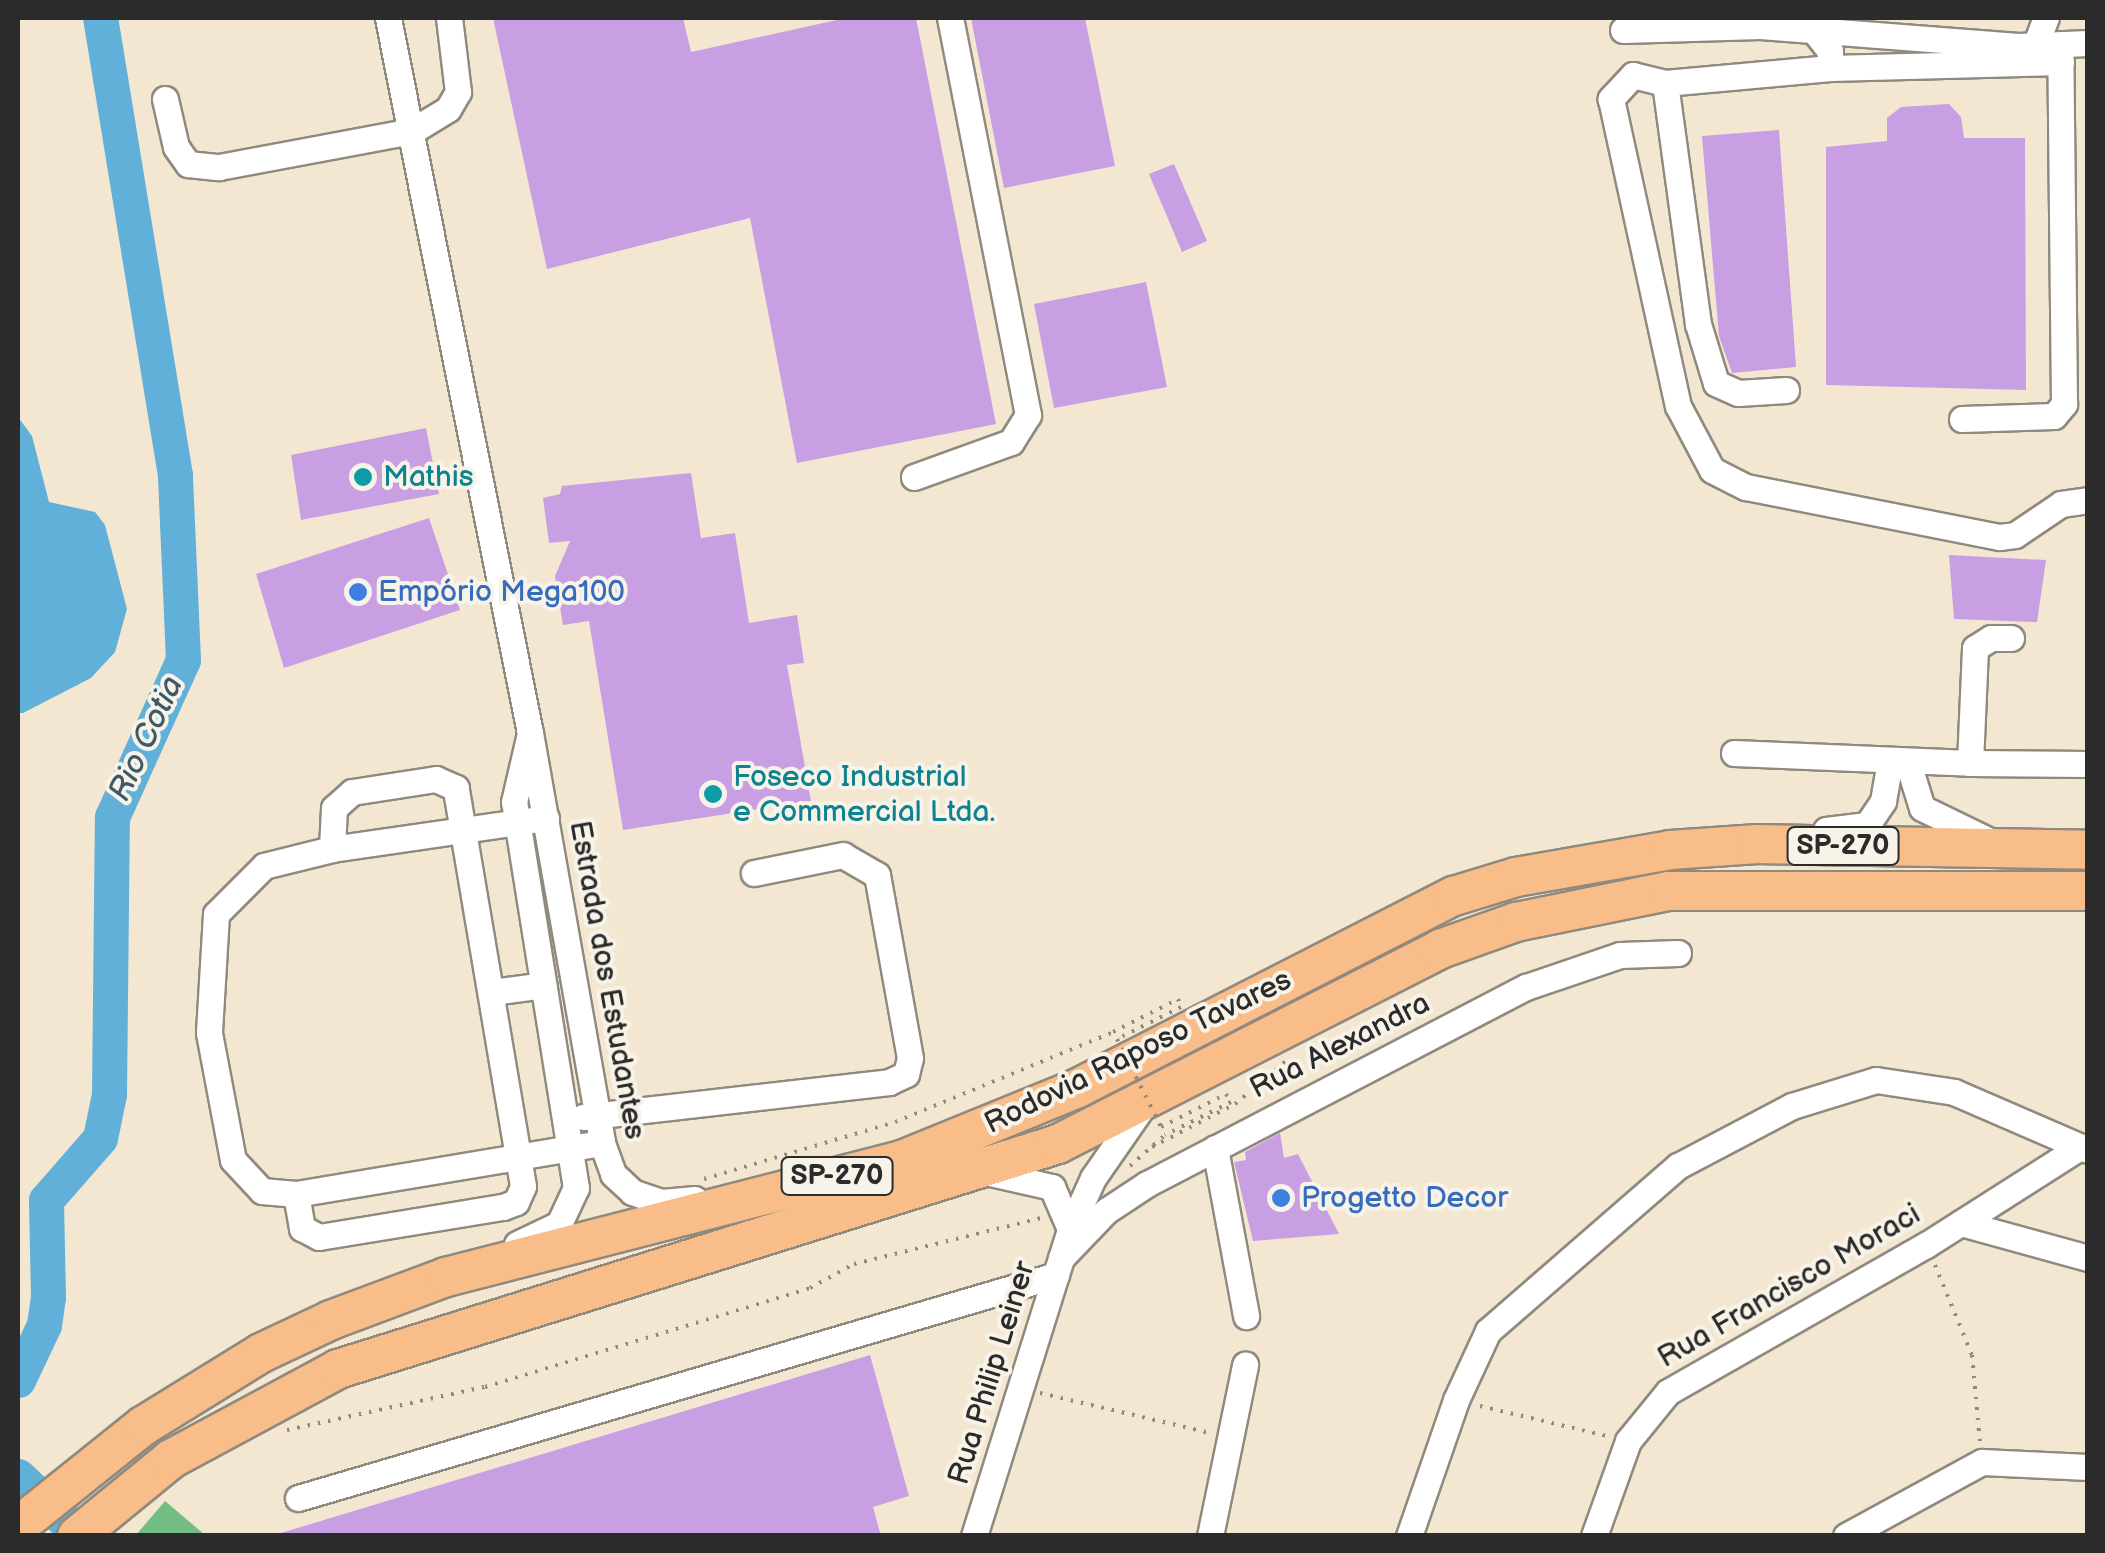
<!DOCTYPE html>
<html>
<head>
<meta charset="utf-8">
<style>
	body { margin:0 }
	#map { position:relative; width:2105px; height:1553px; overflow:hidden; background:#f4e7d2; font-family:"Balsamiq Sans",sans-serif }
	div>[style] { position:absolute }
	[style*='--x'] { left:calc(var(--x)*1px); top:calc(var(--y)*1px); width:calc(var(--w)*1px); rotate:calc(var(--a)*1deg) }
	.forest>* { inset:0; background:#73bc82 }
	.water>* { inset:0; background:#60b0da }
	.river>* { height:35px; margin:-17.5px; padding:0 17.5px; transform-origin:17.5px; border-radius:17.5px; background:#60b0da }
	.building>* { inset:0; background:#c99fe3 }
	.path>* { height:4px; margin-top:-2px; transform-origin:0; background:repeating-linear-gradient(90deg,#90897e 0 2.5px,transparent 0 10.5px) }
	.roads { filter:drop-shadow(2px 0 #90897e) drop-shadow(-2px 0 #90897e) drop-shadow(0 2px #90897e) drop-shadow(0 -2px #90897e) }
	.minor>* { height:25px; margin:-12.5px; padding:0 12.5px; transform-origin:12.5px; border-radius:12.5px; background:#fff }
	.highway>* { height:38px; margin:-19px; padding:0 19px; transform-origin:19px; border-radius:19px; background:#f8bd89 }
	.path-bridge>* { height:4px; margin-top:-2px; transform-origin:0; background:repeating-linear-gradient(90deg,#90897e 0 2.5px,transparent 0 10.5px) }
	.dots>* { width:28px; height:28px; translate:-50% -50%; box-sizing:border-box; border:5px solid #f7f3e8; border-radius:50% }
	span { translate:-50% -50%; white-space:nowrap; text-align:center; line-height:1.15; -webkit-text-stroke:8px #f7f3e8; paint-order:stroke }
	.shield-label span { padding:2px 8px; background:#f7f3e8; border:2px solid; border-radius:8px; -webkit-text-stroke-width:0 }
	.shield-label { font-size:28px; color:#2b2b2b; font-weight:700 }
	.culture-label { font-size:30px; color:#0d838f }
	.left { translate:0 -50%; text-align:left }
	.shop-label { font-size:30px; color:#366cbe }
	.street-label { font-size:30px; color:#2b2b2b }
	.water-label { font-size:32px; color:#3e5a68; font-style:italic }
	.frame { position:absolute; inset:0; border:20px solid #2b2b2b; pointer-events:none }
</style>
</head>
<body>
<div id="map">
	<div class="forest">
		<i style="clip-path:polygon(165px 1501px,205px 1535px,136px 1535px)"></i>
	</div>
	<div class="water">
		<i style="clip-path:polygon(18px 417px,32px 436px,49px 502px,95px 512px,105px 525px,127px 609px,115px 652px,91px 678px,23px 713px,18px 713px)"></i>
	</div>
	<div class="river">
		<i style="--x:18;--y:1380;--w:61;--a:-64.7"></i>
		<i style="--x:44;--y:1325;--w:28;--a:-82"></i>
		<i style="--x:48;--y:1297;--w:97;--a:-91.2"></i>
		<i style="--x:46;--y:1200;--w:82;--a:-48.9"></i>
		<i style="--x:100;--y:1138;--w:45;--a:-78.4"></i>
		<i style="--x:109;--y:1094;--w:277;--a:-89.4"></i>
		<i style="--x:112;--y:817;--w:172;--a:-65.7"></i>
		<i style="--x:183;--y:660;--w:185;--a:-92.5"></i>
		<i style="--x:175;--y:475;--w:463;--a:-99.3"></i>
		<i style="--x:18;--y:1476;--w:87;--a:43.6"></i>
	</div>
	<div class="building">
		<i style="clip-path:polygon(493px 18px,683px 18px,691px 52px,846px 18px,916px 18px,996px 424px,797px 463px,750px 218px,547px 269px)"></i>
		<i style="clip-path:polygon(971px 18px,1085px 18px,1115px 166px,1004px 188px)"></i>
		<i style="clip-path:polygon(1949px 104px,1961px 117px,1964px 138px,2025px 138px,2026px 390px,1826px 385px,1826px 147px,1887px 141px,1887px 118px,1901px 107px)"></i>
		<i style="clip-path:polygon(1779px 130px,1796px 367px,1732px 373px,1719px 336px,1702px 136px)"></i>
		<i style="clip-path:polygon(1174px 164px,1207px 241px,1182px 252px,1149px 174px)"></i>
		<i style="clip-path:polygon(1146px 282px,1167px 387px,1054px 408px,1034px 304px)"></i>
		<i style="clip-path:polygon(426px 428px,439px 494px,301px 520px,291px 455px)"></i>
		<i style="clip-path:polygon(691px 473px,701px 538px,735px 533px,749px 623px,797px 615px,804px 663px,787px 665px,811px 801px,623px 830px,589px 621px,563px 625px,555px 576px,570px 541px,549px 543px,543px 498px,560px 494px,562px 486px)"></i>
		<i style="clip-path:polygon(429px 518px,460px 610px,284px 668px,256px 574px)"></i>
		<i style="clip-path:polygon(1949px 555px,2046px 560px,2037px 622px,1954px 619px)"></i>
		<i style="clip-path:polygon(1280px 1133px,1284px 1158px,1298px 1154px,1339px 1234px,1253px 1241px,1234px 1162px,1246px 1160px,1245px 1152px)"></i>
		<i style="clip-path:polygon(870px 1355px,909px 1496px,873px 1507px,881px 1536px,271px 1536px)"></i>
	</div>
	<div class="path">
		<i style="--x:1152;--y:1147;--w:93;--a:-27.4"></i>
		<i style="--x:1235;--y:1104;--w:67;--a:-40.1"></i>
		<i style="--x:1130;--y:1166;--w:47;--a:-41.5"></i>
		<i style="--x:704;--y:1179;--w:199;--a:-16.6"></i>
		<i style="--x:895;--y:1122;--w:236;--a:-22.4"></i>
		<i style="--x:1935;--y:1265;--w:97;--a:67.7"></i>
		<i style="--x:1972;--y:1355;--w:88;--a:84.8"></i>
		<i style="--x:1040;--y:1393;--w:176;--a:13.2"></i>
		<i style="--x:1480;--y:1406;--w:130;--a:13.3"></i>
		<i style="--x:287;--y:1430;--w:203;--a:-12.3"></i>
		<i style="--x:485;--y:1387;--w:340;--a:-16.9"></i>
		<i style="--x:810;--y:1288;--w:50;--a:-28.6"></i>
		<i style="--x:854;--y:1264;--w:193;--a:-13.8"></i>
	</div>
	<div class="roads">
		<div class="minor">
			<i style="--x:388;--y:18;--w:729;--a:78.77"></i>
			<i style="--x:530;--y:733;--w:416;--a:80"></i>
			<i style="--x:602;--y:1143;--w:33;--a:70"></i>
			<i style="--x:613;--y:1174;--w:26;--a:43"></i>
			<i style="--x:632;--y:1192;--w:31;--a:19"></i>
			<i style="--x:661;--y:1202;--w:34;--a:-5"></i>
			<i style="--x:1623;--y:30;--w:137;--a:-1.7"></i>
			<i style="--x:1760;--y:26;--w:259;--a:4.4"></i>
			<i style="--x:2018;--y:46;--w:70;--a:-2.5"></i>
			<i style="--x:2035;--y:46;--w:30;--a:-69"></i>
			<i style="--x:1830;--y:68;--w:231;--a:-1.5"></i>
			<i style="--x:1665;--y:83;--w:33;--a:-166"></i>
			<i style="--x:1633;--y:75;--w:33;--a:133"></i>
			<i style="--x:1611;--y:99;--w:314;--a:77.7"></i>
			<i style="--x:1678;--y:406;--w:72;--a:62"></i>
			<i style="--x:1712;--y:470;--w:38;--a:27"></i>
			<i style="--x:1746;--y:487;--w:258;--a:11.2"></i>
			<i style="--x:1999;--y:537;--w:16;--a:-7"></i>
			<i style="--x:2015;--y:535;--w:55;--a:-34"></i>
			<i style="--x:2061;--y:504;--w:27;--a:-8"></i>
			<i style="--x:165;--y:99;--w:49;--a:77.1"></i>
			<i style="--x:176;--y:147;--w:21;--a:55"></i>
			<i style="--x:188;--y:164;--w:31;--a:6"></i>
			<i style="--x:219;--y:167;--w:196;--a:-10.6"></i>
			<i style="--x:412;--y:131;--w:42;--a:-31.4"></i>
			<i style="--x:448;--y:109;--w:20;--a:-60"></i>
			<i style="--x:458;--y:92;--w:75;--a:-96.9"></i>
			<i style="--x:1786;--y:390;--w:48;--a:176.4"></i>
			<i style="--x:1738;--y:393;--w:24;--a:-156"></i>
			<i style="--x:1716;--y:383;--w:62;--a:-107"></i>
			<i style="--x:1698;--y:324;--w:243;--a:-97.8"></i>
			<i style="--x:1665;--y:83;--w:166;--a:-5.2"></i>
			<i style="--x:1830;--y:68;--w:17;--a:-90"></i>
			<i style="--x:1830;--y:51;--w:42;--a:-128.2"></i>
			<i style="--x:1962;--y:419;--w:92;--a:-1.9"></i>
			<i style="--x:2054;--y:416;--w:16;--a:-50"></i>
			<i style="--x:2064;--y:404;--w:360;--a:-90.6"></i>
			<i style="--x:914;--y:477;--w:103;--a:-19.8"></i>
			<i style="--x:1011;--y:442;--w:32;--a:-58"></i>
			<i style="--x:1028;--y:415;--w:405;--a:-101.1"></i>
			<i style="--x:1734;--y:753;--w:236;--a:2.4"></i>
			<i style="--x:1970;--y:763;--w:115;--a:-87.5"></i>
			<i style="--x:1975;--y:648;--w:19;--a:-32"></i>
			<i style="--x:1991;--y:638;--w:20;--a:0"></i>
			<i style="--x:1908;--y:763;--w:47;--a:72.7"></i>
			<i style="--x:1922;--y:808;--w:80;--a:25.9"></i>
			<i style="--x:1970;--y:763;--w:118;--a:0.5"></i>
			<i style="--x:546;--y:818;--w:216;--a:171.8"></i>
			<i style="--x:332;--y:849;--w:70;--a:166"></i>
			<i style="--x:264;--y:866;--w:68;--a:135"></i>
			<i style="--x:216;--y:914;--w:119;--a:93.4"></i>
			<i style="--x:209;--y:1033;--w:129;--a:79.3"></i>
			<i style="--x:233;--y:1160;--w:42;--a:46.9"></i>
			<i style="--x:262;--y:1191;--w:34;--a:5"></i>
			<i style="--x:296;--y:1194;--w:310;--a:-9.5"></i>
			<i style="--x:1826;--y:830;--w:41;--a:-7"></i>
			<i style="--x:1867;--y:825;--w:29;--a:-56"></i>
			<i style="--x:1883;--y:801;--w:40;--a:-80"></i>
			<i style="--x:492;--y:992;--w:52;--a:-7.7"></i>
			<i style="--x:583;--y:1117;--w:308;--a:-6.5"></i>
			<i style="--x:889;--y:1082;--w:19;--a:-25"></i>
			<i style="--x:906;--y:1074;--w:16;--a:-76"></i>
			<i style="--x:910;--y:1058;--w:186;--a:-100.2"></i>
			<i style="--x:877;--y:875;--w:39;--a:-150"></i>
			<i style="--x:843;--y:855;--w:91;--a:168.6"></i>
			<i style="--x:1215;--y:1148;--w:171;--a:79.5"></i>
			<i style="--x:986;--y:1172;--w:68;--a:12.8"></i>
			<i style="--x:1052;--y:1187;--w:46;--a:66.8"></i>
			<i style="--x:296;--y:1194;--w:35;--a:80"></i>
			<i style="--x:302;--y:1228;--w:19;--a:28"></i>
			<i style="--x:319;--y:1237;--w:186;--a:-9.3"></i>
			<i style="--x:503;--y:1207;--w:14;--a:-21"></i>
			<i style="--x:516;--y:1202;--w:17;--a:-66"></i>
			<i style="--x:523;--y:1186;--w:404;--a:-99.6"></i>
			<i style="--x:456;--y:788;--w:22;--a:-156"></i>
			<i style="--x:436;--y:779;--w:85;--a:171.2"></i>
			<i style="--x:352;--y:792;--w:24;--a:138"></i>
			<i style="--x:334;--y:808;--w:41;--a:92.8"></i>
			<i style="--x:1961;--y:1223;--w:132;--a:15.4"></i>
			<i style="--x:517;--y:1244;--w:47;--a:-25.5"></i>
			<i style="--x:559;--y:1224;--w:40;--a:-65"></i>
			<i style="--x:576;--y:1188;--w:391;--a:-99.1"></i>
			<i style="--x:514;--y:802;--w:71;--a:-76.9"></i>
			<i style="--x:1061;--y:1258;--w:65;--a:-46.2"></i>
			<i style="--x:1106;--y:1211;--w:49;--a:-33.4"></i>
			<i style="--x:1147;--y:1184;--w:427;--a:-27.5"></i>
			<i style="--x:1526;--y:987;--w:99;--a:-18.8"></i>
			<i style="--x:1620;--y:955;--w:58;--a:-2"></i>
			<i style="--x:298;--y:1498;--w:790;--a:-16.39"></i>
			<i style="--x:974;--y:1536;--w:322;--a:-72.6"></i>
			<i style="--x:1070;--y:1229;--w:56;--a:-65.7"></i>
			<i style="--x:1093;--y:1178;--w:88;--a:-55.2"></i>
			<i style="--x:1210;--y:1536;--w:175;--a:-78.4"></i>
			<i style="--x:1409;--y:1536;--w:144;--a:-70.9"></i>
			<i style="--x:1456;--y:1400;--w:76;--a:-65.1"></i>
			<i style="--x:1488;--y:1331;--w:252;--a:-41"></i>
			<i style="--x:1678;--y:1166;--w:129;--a:-27.8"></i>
			<i style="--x:1792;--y:1106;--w:88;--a:-17.2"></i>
			<i style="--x:1876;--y:1080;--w:79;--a:8.7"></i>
			<i style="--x:1954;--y:1092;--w:146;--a:23.4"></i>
			<i style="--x:1594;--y:1536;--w:101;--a:-70.3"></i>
			<i style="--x:1628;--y:1441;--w:63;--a:-50.8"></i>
			<i style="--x:1668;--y:1392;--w:297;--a:-29.7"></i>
			<i style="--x:1926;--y:1245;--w:183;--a:-32.5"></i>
			<i style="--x:1846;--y:1536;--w:155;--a:-28.6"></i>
			<i style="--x:1982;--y:1462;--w:106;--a:2.7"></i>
		</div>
		<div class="highway">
			<i style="--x:18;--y:1526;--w:160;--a:-38.7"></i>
			<i style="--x:143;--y:1426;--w:139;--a:-31.7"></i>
			<i style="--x:261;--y:1353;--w:77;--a:-25.2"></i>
			<i style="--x:331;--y:1320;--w:123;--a:-20.5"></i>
			<i style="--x:446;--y:1277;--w:471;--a:-14.4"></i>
			<i style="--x:902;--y:1160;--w:190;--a:-22.2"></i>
			<i style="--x:1078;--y:1088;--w:422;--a:-27.1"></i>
			<i style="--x:1454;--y:896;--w:65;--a:-17"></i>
			<i style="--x:1516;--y:877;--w:156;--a:-9.9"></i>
			<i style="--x:1670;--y:850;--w:88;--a:-3.9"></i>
			<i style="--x:1758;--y:844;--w:330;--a:1"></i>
			<i style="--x:77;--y:1536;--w:122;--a:-39.3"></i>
			<i style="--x:171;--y:1459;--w:190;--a:-28.3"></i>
			<i style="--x:338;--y:1369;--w:754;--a:-17.35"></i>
			<i style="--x:1058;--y:1144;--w:429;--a:-27"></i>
			<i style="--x:1440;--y:949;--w:81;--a:-19.6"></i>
			<i style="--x:1516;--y:922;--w:156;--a:-11.5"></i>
			<i style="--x:1669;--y:891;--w:419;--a:0"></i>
		</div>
	</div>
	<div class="path-bridge">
		<i style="--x:1113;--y:1032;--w:73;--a:-26.9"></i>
		<i style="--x:1178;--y:999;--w:9;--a:69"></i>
		<i style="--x:1181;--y:1007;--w:72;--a:153.4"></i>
		<i style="--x:1117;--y:1039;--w:98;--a:63.4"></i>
		<i style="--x:1161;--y:1127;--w:73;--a:-26.9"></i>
		<i style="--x:1226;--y:1094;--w:9;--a:58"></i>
		<i style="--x:1231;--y:1102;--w:74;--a:153.4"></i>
	</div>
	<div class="dots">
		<i style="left:363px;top:477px;background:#0f9aa8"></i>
		<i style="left:358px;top:592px;background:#3f7fe0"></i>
		<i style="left:713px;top:794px;background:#0f9aa8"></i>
		<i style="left:1281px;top:1198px;background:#3f7fe0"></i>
	</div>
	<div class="shield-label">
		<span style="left:1843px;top:846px">SP-270</span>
		<span style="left:837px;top:1176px">SP-270</span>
	</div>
	<div class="culture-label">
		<span class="left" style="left:383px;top:477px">Mathis</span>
		<span class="left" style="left:733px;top:794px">Foseco Industrial<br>e Commercial Ltda.</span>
	</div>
	<div class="shop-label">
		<span class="left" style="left:378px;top:592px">Empório Mega100</span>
		<span class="left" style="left:1301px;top:1198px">Progetto Decor</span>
	</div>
	<div class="street-label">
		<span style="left:607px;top:980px;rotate:80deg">Estrada dos Estudantes</span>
		<span style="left:1340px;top:1046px;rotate:-27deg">Rua Alexandra</span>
		<span style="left:1138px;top:1052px;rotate:-26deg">Rodovia Raposo Tavares</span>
		<span style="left:1789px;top:1286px;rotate:-30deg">Rua Francisco Moraci</span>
		<span style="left:992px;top:1373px;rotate:-73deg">Rua Philip Leiner</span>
	</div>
	<div class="water-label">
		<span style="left:147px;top:739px;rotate:-65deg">Rio Cotia</span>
	</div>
	<div class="frame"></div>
</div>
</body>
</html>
